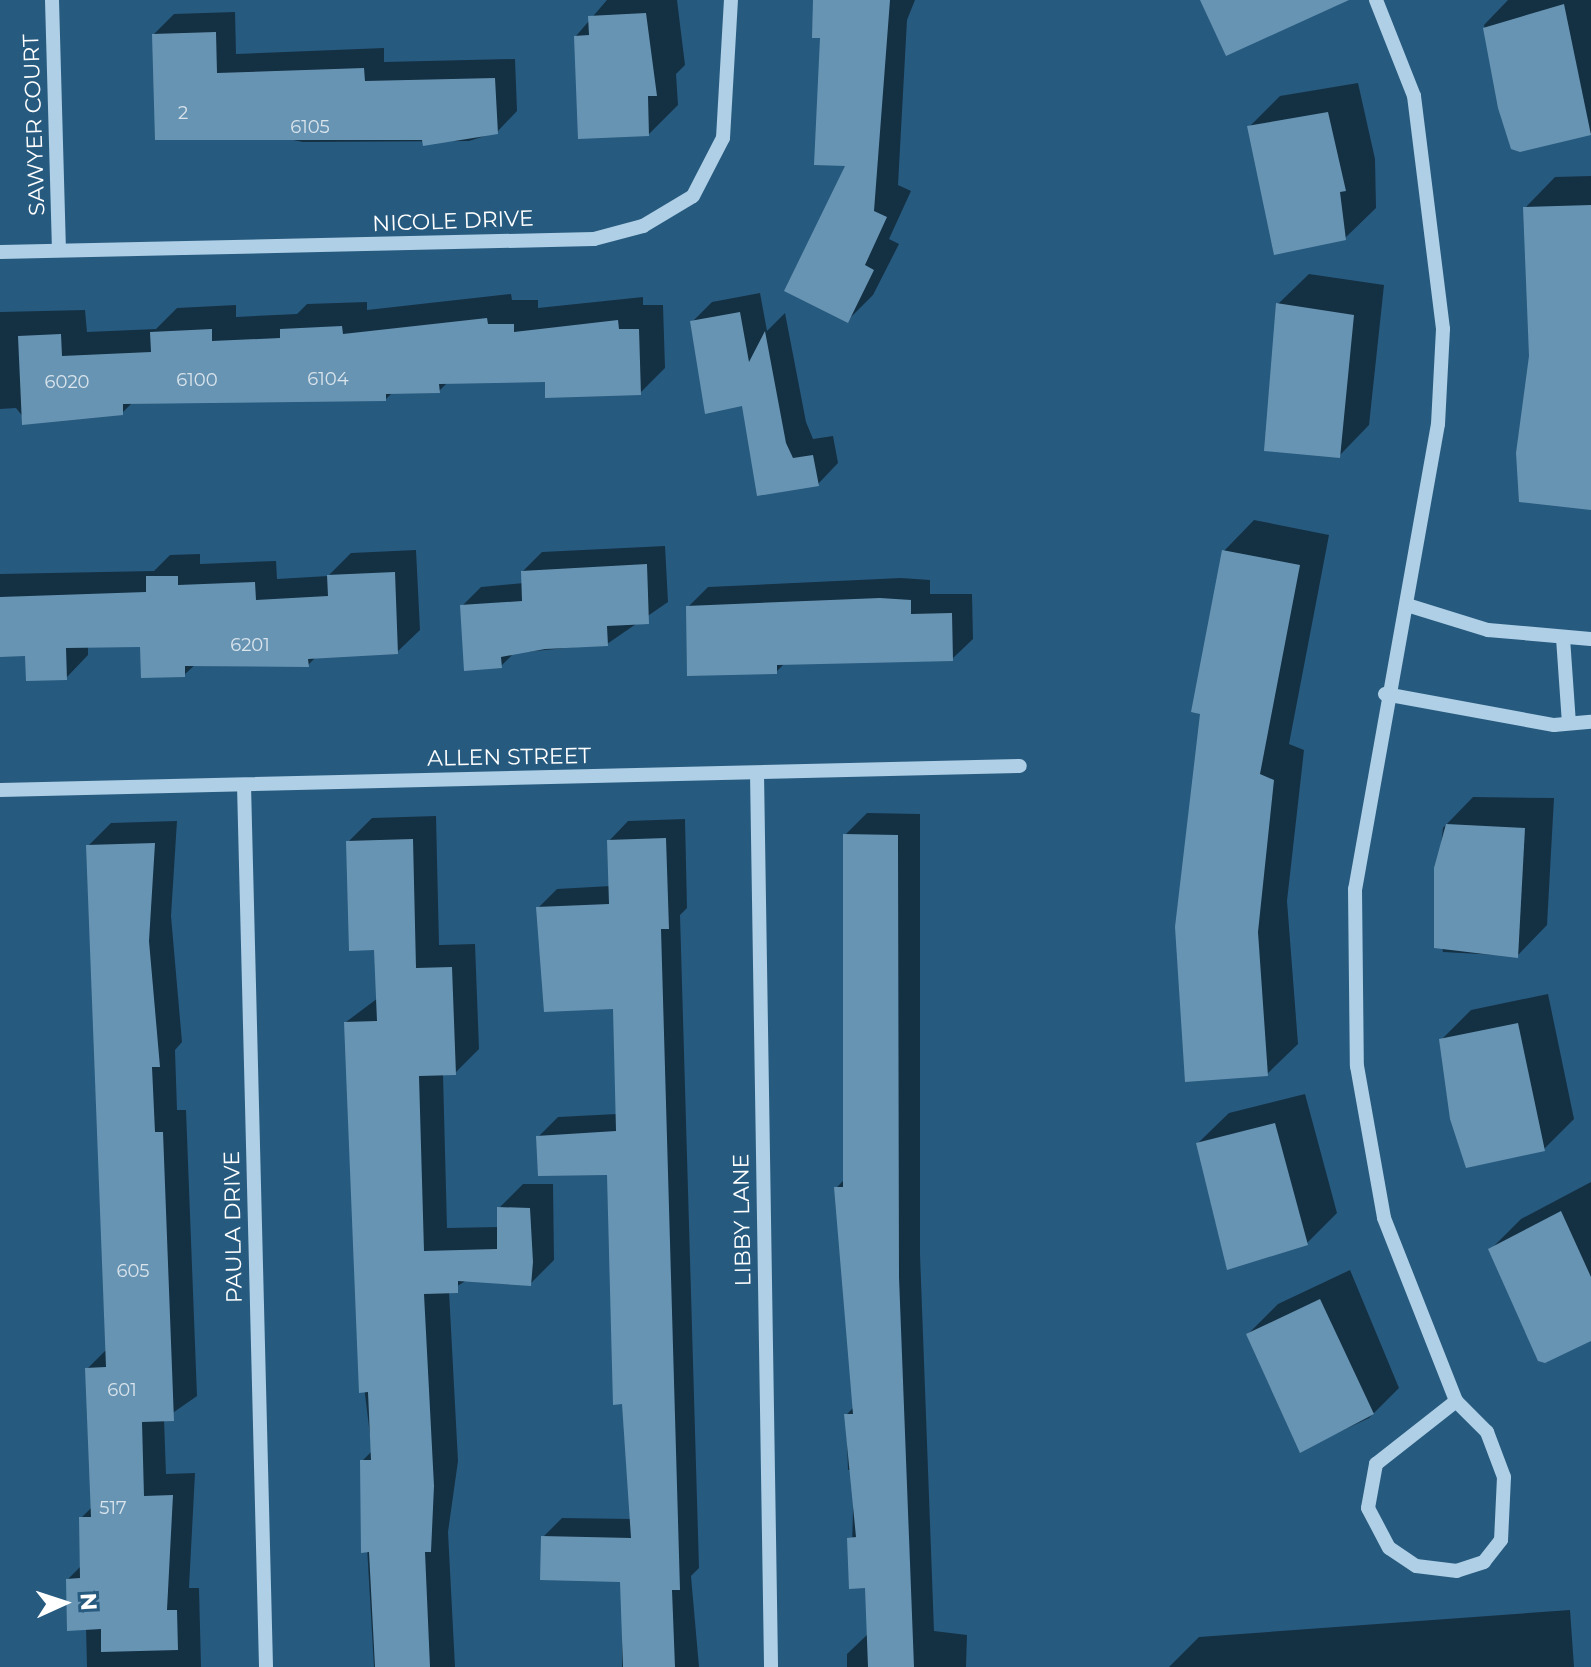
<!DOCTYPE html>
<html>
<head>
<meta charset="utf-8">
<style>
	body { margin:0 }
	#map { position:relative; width:1591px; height:1667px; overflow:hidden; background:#275a7f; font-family:Montserrat,sans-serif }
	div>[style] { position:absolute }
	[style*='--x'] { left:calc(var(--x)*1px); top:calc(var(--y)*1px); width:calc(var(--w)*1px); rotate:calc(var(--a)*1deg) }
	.shadow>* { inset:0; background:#0007 }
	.building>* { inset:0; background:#6894b3 }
	.minor>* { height:14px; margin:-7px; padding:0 7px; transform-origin:7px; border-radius:7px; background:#aecfe5 }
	span { translate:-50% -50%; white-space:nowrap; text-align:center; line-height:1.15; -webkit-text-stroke:8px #275a7f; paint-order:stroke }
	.number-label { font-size:18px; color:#d9e4ec }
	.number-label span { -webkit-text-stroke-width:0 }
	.street-label { font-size:22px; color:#fff }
	.north { position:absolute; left:24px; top:1563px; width:80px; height:80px; -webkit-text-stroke:6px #275a7f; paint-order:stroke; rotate:87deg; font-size:22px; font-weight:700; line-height:32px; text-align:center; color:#fff }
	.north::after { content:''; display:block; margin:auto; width:28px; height:36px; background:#fff; clip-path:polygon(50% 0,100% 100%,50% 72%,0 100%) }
</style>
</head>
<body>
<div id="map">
	<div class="shadow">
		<i style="clip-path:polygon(607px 0,677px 0,685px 65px,676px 74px,678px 105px,649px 134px,576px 36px)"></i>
		<i style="clip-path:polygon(815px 0,915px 0,907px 20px,898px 185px,911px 191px,889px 239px,899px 244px,873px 295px,847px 321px,848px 164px)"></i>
		<i style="clip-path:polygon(1508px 0,1591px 0,1591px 133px,1513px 147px,1484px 25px)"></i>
		<i style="clip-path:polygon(235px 12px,236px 54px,384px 48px,384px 62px,515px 59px,517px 111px,497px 132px,469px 141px,303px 142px,268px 135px,154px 34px,174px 14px)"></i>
		<i style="clip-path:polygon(1358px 83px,1375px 159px,1376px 208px,1345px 238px,1250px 126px,1280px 96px)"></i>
		<i style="clip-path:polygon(1591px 176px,1591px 508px,1531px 356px,1525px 208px,1555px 177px)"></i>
		<i style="clip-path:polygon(1309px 274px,1384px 285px,1369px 425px,1339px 456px,1278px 304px)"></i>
		<i style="clip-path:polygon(760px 293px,767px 331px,785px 313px,806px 422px,813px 439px,833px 436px,838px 463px,818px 484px,759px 494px,744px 404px,692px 322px,712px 302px)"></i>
		<i style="clip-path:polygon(511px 294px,512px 300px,538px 300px,538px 308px,643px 297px,643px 305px,663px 305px,665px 368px,640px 393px,547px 380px,448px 382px,439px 391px,393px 392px,386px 399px,133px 402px,122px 413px,28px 423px,16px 408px,0 409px,0 312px,85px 310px,87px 332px,156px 329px,177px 308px,236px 305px,236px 317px,297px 314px,307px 304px,367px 302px,367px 310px)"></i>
		<i style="clip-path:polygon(1254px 520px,1329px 535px,1289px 744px,1304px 750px,1287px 901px,1298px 1044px,1267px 1074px,1202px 712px,1224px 551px)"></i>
		<i style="clip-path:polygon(665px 546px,668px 602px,607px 644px,514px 653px,501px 666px,462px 606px,481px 587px,524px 583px,523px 571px,542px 552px)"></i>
		<i style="clip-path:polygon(416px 550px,420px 630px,397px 652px,317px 656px,308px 665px,196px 664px,184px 675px,142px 645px,88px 646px,88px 655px,66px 678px,27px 654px,0 655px,0 574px,154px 571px,170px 555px,200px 554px,200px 564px,276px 561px,277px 579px,328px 576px,351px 553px)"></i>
		<i style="clip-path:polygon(901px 578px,930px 580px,930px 594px,972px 594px,973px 639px,952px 659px,786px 662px,776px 672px,688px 607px,708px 587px)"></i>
		<i style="clip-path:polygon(1473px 797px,1554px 798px,1547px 925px,1517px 956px,1443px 952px,1434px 905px,1443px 828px)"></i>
		<i style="clip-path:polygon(867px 813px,920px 814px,920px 1254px,934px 1631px,967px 1635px,966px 1667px,847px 1667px,847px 1654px,869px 1633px,867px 1586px,851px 1587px,854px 1470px,848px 1470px,846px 1415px,854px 1407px,836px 1188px,845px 1179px,845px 835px)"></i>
		<i style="clip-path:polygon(436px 816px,439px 945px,475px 944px,479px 1049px,455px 1073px,443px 1074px,447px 1228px,499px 1227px,499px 1208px,523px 1184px,553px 1184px,554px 1260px,530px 1284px,469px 1279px,449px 1291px,458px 1461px,448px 1532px,455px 1667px,374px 1667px,362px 1461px,372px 1451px,359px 1346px,346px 1022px,378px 998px,376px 948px,348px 842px,372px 818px)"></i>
		<i style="clip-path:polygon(685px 819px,687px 908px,680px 915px,699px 1568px,691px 1576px,699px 1667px,622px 1667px,622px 1580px,543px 1537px,562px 1518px,632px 1519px,609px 1173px,538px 1137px,558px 1117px,617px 1114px,615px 1007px,538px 908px,557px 889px,611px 886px,609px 841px,628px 821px)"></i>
		<i style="clip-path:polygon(177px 821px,171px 916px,182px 1042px,175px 1050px,177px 1110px,186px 1110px,197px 1396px,164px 1419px,166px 1474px,195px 1473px,189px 1588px,199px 1588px,201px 1667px,87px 1667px,86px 1628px,68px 1579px,82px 1565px,81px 1518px,93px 1506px,88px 1368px,108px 1348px,88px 846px,111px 823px)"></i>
		<i style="clip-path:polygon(1548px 994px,1574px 1119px,1544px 1149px,1441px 1040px,1471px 1010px)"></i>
		<i style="clip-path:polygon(1305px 1094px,1337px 1213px,1306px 1244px,1198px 1143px,1229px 1113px)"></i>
		<i style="clip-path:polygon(1591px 1182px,1591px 1338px,1491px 1249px,1521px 1219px)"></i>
		<i style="clip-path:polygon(1350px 1270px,1399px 1388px,1369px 1418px,1301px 1450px,1248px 1334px,1278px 1304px)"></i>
		<i style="clip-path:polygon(1570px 1610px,1574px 1667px,1169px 1667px,1199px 1637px)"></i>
	</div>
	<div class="building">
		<i style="clip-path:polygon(813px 0,890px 0,874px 211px,887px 217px,865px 265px,874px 270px,848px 323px,784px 291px,845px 166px,814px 165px,820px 38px,812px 38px)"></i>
		<i style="clip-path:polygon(1200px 0,1349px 0,1226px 56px)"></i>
		<i style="clip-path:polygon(1564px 4px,1591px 135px,1520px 152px,1511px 149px,1498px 108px,1483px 28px)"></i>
		<i style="clip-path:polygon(646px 13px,657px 96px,648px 96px,649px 136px,578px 139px,574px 36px,589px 35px,588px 16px)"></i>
		<i style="clip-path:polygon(216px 32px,217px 73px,364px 68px,365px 81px,495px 78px,498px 134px,423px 146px,422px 140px,155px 140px,152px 34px)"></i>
		<i style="clip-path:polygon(1328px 112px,1346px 191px,1340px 192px,1346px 240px,1274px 255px,1247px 126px)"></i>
		<i style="clip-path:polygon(1591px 205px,1591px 510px,1519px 502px,1516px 453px,1529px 356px,1523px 207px)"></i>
		<i style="clip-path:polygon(1276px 303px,1354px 315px,1340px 458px,1264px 451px)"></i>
		<i style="clip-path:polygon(740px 312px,749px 362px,765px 331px,786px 443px,793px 458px,813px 455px,819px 486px,757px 496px,742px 406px,705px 414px,690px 321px)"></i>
		<i style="clip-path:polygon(487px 318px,488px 324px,514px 324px,514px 332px,618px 320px,619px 329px,639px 329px,641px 395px,545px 398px,545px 382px,439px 384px,440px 393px,386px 394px,386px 401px,123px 404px,123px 415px,22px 425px,18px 336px,61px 334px,62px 356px,151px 352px,150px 332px,212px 329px,212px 341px,280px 338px,280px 329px,342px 326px,343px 334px)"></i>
		<i style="clip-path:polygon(1222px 550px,1300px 565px,1260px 774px,1274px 780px,1258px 932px,1268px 1076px,1185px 1082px,1175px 927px,1200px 714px,1191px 712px)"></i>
		<i style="clip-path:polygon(647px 564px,649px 624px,607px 626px,608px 646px,545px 649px,501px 657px,502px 668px,464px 671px,460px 605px,522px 601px,521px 571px)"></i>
		<i style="clip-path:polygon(395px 572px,398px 654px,308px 659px,309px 667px,185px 666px,185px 677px,141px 678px,140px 647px,66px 648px,67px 680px,26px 681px,25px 656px,0 657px,0 597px,146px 592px,146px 576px,178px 576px,178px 585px,255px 582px,256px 600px,328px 596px,327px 575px)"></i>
		<i style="clip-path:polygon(880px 598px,911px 600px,911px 614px,952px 613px,953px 661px,777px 665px,777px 674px,687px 676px,686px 606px)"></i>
		<i style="clip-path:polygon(1446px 824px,1525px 828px,1518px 958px,1434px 948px,1434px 868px)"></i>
		<i style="clip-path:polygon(843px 834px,898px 835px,899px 1277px,914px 1667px,868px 1667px,865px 1588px,849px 1589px,847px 1538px,856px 1537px,844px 1414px,853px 1414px,834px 1187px,843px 1187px)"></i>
		<i style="clip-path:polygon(666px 838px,669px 929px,661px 929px,680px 1590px,672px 1590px,675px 1667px,623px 1667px,620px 1582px,540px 1580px,541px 1536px,631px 1538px,622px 1404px,613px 1405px,607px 1175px,538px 1176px,536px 1136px,616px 1131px,613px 1009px,544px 1012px,536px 907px,609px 904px,607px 840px)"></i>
		<i style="clip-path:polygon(413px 839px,416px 968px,452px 967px,456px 1075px,419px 1076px,424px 1251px,497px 1249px,497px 1207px,530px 1208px,533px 1262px,531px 1286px,458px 1281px,458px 1293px,424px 1294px,434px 1486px,431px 1552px,425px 1552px,430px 1667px,375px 1667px,369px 1552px,361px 1553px,360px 1460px,371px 1460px,368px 1392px,359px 1393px,344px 1022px,377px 1021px,374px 950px,349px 951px,346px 841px)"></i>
		<i style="clip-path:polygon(155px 843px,149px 941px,160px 1067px,152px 1067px,155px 1132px,163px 1132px,174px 1421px,142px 1422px,144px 1496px,173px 1495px,167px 1610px,177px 1610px,178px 1650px,101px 1652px,101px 1629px,67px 1631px,66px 1579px,80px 1578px,79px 1517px,91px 1517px,85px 1368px,106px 1367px,86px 845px)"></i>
		<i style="clip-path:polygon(1518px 1023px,1545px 1151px,1466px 1168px,1450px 1119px,1439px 1039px)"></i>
		<i style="clip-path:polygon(1275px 1123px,1308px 1245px,1227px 1270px,1196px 1143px)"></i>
		<i style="clip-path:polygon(1561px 1211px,1591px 1277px,1591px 1341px,1545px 1363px,1538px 1361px,1488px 1249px)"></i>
		<i style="clip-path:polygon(1320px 1299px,1374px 1414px,1300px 1453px,1246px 1334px)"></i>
	</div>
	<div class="minor">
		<i style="--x:52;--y:0;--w:250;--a:88.4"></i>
		<i style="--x:1376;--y:0;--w:103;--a:68.4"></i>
		<i style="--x:1414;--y:96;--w:235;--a:82.9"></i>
		<i style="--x:1443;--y:329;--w:95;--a:93"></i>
		<i style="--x:1438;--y:424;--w:472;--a:100.1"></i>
		<i style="--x:1355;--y:889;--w:177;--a:89.4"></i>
		<i style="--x:1357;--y:1066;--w:154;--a:79.9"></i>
		<i style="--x:1384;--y:1218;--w:197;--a:68.5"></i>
		<i style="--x:1456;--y:1401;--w:44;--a:45"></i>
		<i style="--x:1487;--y:1432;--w:48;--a:69.3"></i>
		<i style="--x:1504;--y:1477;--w:63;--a:92.7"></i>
		<i style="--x:1501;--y:1540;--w:28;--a:128"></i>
		<i style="--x:1484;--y:1562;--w:28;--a:162"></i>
		<i style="--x:1457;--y:1571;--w:41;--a:-173"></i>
		<i style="--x:1416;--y:1566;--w:32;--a:-146"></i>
		<i style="--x:1389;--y:1548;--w:45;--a:-117.7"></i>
		<i style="--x:1368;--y:1508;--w:45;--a:-79.7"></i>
		<i style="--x:1376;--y:1464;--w:102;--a:-38.2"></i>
		<i style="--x:0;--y:252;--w:594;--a:-1.25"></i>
		<i style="--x:594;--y:239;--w:51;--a:-14.9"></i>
		<i style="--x:643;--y:226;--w:58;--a:-31"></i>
		<i style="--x:693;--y:196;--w:65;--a:-62.7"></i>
		<i style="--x:723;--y:138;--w:138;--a:-86.7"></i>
		<i style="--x:1407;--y:605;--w:85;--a:17.2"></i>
		<i style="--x:1488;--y:630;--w:103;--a:5"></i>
		<i style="--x:1563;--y:638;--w:85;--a:86"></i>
		<i style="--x:1385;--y:694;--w:172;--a:10.4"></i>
		<i style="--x:1554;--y:725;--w:37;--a:-5"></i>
		<i style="--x:757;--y:773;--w:894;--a:89.1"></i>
		<i style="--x:244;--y:785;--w:882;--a:88.57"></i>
		<i style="--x:0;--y:790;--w:1020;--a:-1.35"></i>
	</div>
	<div class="number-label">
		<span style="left:183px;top:113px">2</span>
		<span style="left:310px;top:127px">6105</span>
		<span style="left:328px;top:379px">6104</span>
		<span style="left:197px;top:380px">6100</span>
		<span style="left:67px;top:382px">6020</span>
		<span style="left:250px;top:645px">6201</span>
		<span style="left:133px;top:1271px">605</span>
		<span style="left:122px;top:1390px">601</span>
		<span style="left:113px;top:1508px">517</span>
	</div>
	<div class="street-label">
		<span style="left:34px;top:125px;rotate:-92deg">SAWYER COURT</span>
		<span style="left:453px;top:221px;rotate:-2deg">NICOLE DRIVE</span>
		<span style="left:509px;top:757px;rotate:-1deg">ALLEN STREET</span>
		<span style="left:742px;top:1220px;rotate:-91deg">LIBBY LANE</span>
		<span style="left:233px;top:1227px;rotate:-91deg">PAULA DRIVE</span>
	</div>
	<div class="north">N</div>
</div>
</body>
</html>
